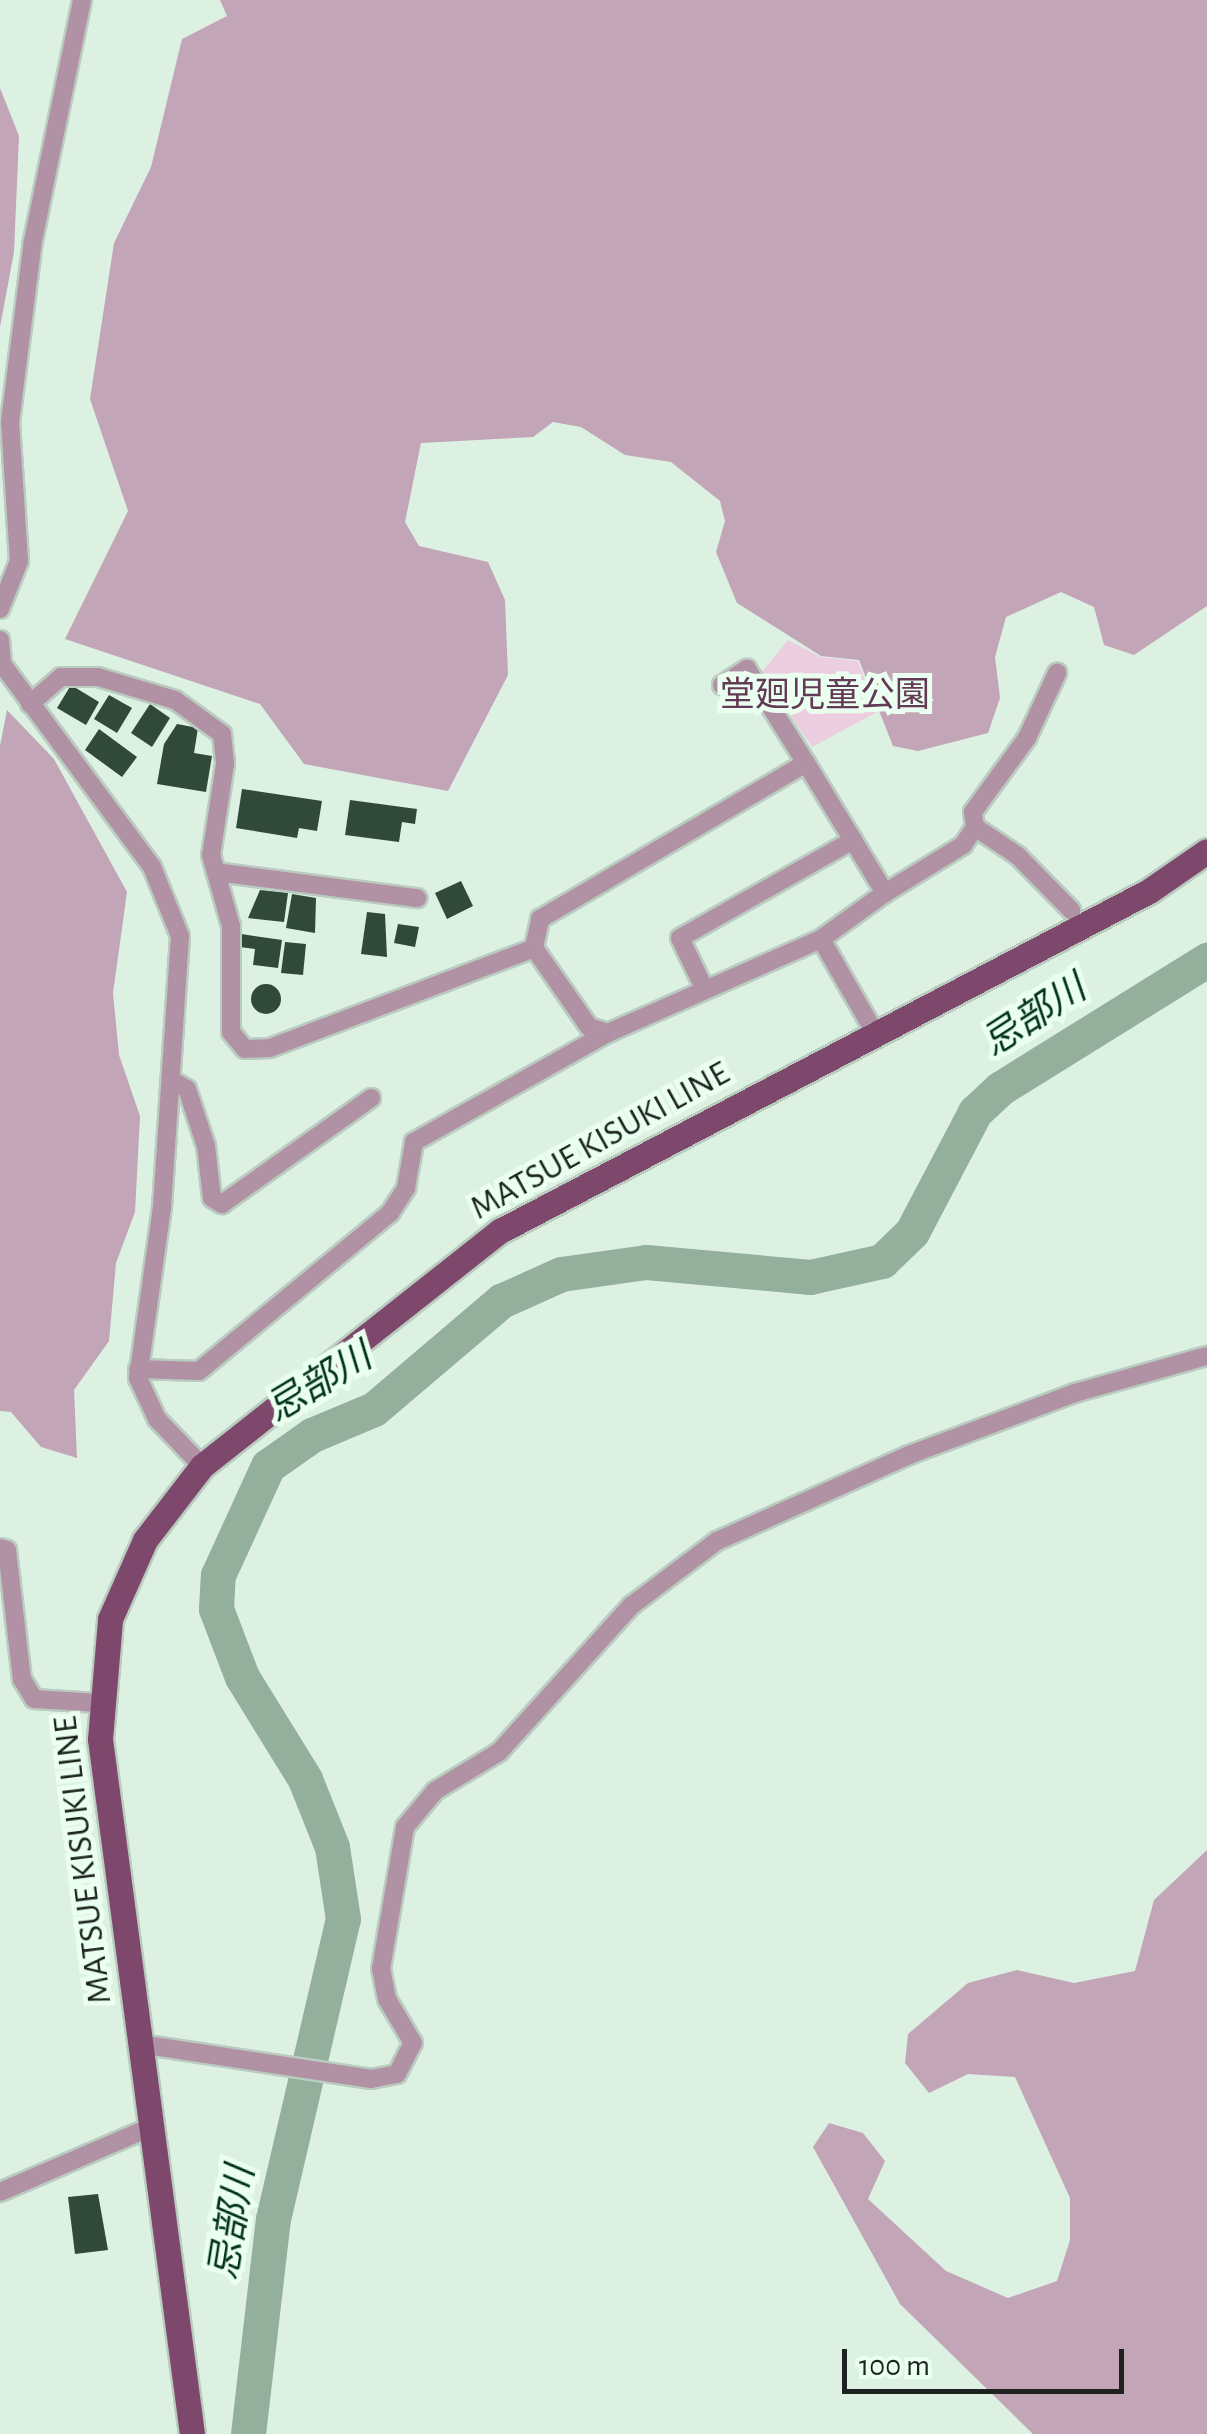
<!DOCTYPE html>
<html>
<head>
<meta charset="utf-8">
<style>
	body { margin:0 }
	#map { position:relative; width:1207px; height:2434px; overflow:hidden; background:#ddf1e3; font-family:"Alegreya Sans","Noto Sans JP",sans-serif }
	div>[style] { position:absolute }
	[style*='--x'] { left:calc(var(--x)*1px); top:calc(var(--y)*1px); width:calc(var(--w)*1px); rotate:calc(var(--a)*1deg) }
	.green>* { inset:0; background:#eccee0 }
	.forest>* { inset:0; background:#c2a5b7 }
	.river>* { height:35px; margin:-17.5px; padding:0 17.5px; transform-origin:17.5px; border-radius:17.5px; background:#94b09c }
	.building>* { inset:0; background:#304938 }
	.round { border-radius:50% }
	.roads { filter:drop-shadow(2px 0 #baccc0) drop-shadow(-2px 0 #baccc0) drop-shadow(0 2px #baccc0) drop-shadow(0 -2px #baccc0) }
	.minor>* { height:18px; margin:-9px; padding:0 9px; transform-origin:9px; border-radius:9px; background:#b192a5 }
	.primary>* { height:25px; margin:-12.5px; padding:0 12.5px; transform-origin:12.5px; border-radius:12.5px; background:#7d486b }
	span { translate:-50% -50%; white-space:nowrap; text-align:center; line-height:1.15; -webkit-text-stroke:10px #eafff0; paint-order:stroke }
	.park-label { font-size:35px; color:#633955 }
	.street-label { font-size:35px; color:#1c231e }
	.water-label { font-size:38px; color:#003318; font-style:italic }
	.scale { position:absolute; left:842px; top:2349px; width:282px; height:45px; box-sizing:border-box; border:5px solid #1c231e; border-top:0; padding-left:12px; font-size:30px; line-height:35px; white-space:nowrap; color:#1c231e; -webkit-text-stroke:8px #eafff0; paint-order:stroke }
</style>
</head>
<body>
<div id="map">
	<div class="green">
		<i style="clip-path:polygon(788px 640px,821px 657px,858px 661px,877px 712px,812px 747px,761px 673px)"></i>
	</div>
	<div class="forest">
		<i style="clip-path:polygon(220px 0,1207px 0,1207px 606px,1134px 655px,1104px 645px,1094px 607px,1061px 592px,1006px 617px,995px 657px,1000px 698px,988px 733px,918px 751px,893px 746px,859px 660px,821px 656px,737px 603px,716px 552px,725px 521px,720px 501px,671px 462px,625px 455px,581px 427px,553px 422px,533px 437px,421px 443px,405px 522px,419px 546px,488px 562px,505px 600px,508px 675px,448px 791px,304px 764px,260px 704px,65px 639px,128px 511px,90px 399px,114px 243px,151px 167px,182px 39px,227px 16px)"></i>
		<i style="clip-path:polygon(0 88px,19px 136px,14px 252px,0 327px)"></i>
		<i style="clip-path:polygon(7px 710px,54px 759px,127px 892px,113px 993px,119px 1055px,140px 1116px,135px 1212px,116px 1263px,109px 1341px,74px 1390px,77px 1458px,41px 1447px,11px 1412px,0 1411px,0 746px)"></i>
		<i style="clip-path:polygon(1207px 1850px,1207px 2434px,1033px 2434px,900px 2304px,813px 2147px,829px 2123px,863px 2133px,885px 2161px,868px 2199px,946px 2271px,1008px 2298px,1057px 2281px,1070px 2240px,1070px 2198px,1015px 2077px,968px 2074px,929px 2093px,905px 2063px,908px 2034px,968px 1983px,1017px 1970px,1074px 1983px,1135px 1971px,1154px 1900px)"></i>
	</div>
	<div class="river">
		<i style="--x:248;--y:2434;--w:216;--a:-83.4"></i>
		<i style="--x:273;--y:2219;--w:308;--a:-76.9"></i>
		<i style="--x:343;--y:1919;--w:73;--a:-98.7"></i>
		<i style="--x:332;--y:1847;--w:73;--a:-111.7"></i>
		<i style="--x:305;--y:1779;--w:120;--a:-121.7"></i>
		<i style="--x:242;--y:1677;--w:73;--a:-110.9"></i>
		<i style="--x:216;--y:1609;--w:34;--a:-87"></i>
		<i style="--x:218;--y:1575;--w:120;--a:-65.4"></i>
		<i style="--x:268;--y:1466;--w:54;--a:-35.2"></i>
		<i style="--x:312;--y:1435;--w:67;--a:-22.8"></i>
		<i style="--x:374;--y:1409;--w:167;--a:-40.4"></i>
		<i style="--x:501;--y:1301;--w:66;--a:-24.2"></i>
		<i style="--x:561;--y:1274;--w:86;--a:-8"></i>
		<i style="--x:646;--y:1262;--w:165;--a:5.2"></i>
		<i style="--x:810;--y:1277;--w:74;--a:-12.5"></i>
		<i style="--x:882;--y:1261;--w:42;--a:-44"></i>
		<i style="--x:912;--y:1232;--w:136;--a:-62.3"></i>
		<i style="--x:975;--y:1112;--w:35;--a:-43"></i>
		<i style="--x:1001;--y:1088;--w:243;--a:-31.9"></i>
	</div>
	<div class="building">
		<i style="clip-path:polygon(71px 685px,99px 702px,86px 725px,57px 708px)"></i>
		<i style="clip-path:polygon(109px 695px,132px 708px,117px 733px,94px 719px)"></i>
		<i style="clip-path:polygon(150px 704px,170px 718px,152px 747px,131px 733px)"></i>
		<i style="clip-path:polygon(177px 724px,198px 728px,194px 753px,212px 756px,206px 792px,157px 784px,164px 744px)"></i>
		<i style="clip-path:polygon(99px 729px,137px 757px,122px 777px,85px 750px)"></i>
		<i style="clip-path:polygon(242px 789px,322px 801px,317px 831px,299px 828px,297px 838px,236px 828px)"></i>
		<i style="clip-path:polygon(350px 800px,417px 809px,415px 824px,402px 822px,399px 842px,345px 835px)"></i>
		<i style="clip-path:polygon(461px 881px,473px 906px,447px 919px,435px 893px)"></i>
		<i style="clip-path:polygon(260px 890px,288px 893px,284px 922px,248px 918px)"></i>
		<i style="clip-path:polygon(292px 894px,316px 898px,315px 933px,286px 928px)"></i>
		<i style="clip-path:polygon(367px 912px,385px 914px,387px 957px,361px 954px)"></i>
		<i style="clip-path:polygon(398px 924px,419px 927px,415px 947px,394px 943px)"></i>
		<i style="clip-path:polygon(241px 934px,282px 940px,278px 968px,253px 965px,255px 949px,240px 947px)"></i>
		<i style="clip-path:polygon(285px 942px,306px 944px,303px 975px,281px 973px)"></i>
		<i class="round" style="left:251px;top:984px;width:30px;height:30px"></i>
		<i style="clip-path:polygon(98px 2194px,108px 2250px,75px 2254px,68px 2197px)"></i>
	</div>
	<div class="roads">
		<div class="minor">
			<i style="--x:0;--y:609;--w:52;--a:-68.4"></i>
			<i style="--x:19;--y:561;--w:139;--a:-93.7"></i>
			<i style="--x:10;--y:422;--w:182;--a:-82.8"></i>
			<i style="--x:33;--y:241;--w:246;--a:-78.5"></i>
			<i style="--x:0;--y:640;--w:24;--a:85"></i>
			<i style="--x:2;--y:664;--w:252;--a:53.5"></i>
			<i style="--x:152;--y:867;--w:74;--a:67.9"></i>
			<i style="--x:180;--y:936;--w:272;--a:93.8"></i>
			<i style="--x:162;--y:1207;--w:173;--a:98"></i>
			<i style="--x:138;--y:1378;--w:45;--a:65.1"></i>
			<i style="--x:157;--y:1419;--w:65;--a:46.2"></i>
			<i style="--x:722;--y:685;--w:30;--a:-33"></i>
			<i style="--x:747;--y:669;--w:111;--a:57.9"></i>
			<i style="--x:806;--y:763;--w:152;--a:58.7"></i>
			<i style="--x:885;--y:893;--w:79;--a:144.3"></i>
			<i style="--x:821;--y:939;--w:233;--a:156.2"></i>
			<i style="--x:608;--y:1033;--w:20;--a:-162"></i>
			<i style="--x:589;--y:1027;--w:96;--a:-124.8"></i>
			<i style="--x:534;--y:948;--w:30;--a:-78"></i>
			<i style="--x:540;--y:919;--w:308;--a:-30.4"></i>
			<i style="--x:30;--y:704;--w:41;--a:-41.1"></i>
			<i style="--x:61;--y:677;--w:37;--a:0"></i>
			<i style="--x:98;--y:677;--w:80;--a:16.6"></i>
			<i style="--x:175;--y:700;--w:58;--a:35.9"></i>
			<i style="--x:222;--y:734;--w:30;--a:84"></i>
			<i style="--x:225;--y:764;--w:92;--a:98.7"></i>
			<i style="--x:211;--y:855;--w:74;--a:74.3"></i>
			<i style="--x:231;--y:926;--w:106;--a:90"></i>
			<i style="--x:231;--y:1032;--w:22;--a:51"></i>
			<i style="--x:245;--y:1049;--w:25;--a:-2"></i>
			<i style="--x:270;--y:1048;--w:282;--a:-20.7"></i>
			<i style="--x:975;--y:827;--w:52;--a:34"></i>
			<i style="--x:1018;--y:856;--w:76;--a:45.5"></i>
			<i style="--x:216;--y:872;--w:203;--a:7.4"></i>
			<i style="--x:885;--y:893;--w:92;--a:-31.6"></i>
			<i style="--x:963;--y:845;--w:22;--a:-56"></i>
			<i style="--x:975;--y:827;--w:15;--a:-98"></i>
			<i style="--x:973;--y:812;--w:92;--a:-53.9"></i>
			<i style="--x:1027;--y:738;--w:72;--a:-65.2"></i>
			<i style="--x:821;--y:939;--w:108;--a:60.1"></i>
			<i style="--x:704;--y:988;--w:55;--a:-115.6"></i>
			<i style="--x:680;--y:938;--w:199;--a:-29.5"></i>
			<i style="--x:173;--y:1081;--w:16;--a:30"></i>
			<i style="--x:187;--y:1089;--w:60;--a:71.6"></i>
			<i style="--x:206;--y:1146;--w:52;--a:83.4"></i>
			<i style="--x:212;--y:1198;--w:12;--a:31"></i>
			<i style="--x:222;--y:1204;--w:183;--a:-35.4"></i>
			<i style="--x:138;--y:1369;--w:61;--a:1.9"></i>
			<i style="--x:199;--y:1371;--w:248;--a:-39.6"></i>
			<i style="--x:390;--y:1213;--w:30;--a:-57"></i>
			<i style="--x:406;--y:1188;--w:47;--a:-80.1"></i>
			<i style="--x:414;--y:1142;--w:220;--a:-29.4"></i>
			<i style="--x:0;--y:1548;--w:7;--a:16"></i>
			<i style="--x:7;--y:1550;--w:130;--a:83.4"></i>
			<i style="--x:22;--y:1679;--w:23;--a:59"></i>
			<i style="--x:34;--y:1699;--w:65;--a:3.5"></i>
			<i style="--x:140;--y:2044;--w:234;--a:8.6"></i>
			<i style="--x:371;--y:2079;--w:26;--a:-11"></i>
			<i style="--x:397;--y:2074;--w:35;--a:-63"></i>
			<i style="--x:413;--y:2043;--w:51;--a:-120.6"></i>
			<i style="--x:387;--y:1999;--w:31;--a:-101"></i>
			<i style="--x:381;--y:1969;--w:144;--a:-80.4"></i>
			<i style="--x:405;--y:1827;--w:47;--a:-50.2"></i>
			<i style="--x:435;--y:1791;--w:75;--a:-31.4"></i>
			<i style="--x:499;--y:1752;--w:197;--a:-47.9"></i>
			<i style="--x:631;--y:1606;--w:108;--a:-37.1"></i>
			<i style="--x:717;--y:1541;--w:210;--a:-24.1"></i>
			<i style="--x:909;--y:1455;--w:177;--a:-20.5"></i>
			<i style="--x:1075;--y:1393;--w:137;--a:-15.7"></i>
			<i style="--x:0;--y:2192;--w:164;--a:-23.3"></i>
		</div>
		<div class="primary">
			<i style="--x:192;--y:2434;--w:701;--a:-97.54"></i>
			<i style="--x:100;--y:1739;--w:120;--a:-85.2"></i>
			<i style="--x:110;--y:1619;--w:86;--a:-66.1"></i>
			<i style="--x:145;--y:1540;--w:93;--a:-52.4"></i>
			<i style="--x:202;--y:1466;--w:380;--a:-38.3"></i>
			<i style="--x:500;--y:1231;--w:733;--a:-27.65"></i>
			<i style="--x:1149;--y:891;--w:70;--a:-34.6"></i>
		</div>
	</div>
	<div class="park-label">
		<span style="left:825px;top:696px">堂廻児童公園</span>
	</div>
	<div class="street-label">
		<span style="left:600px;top:1141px;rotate:-29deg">MATSUE KISUKI LINE</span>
		<span style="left:83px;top:1860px;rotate:-97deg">MATSUE KISUKI LINE</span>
	</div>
	<div class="water-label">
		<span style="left:1035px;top:1017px;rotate:-33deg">忌部川</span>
		<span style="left:320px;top:1384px;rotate:-31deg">忌部川</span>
		<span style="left:234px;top:2223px;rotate:-81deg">忌部川</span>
	</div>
	<div class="scale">100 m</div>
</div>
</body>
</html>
